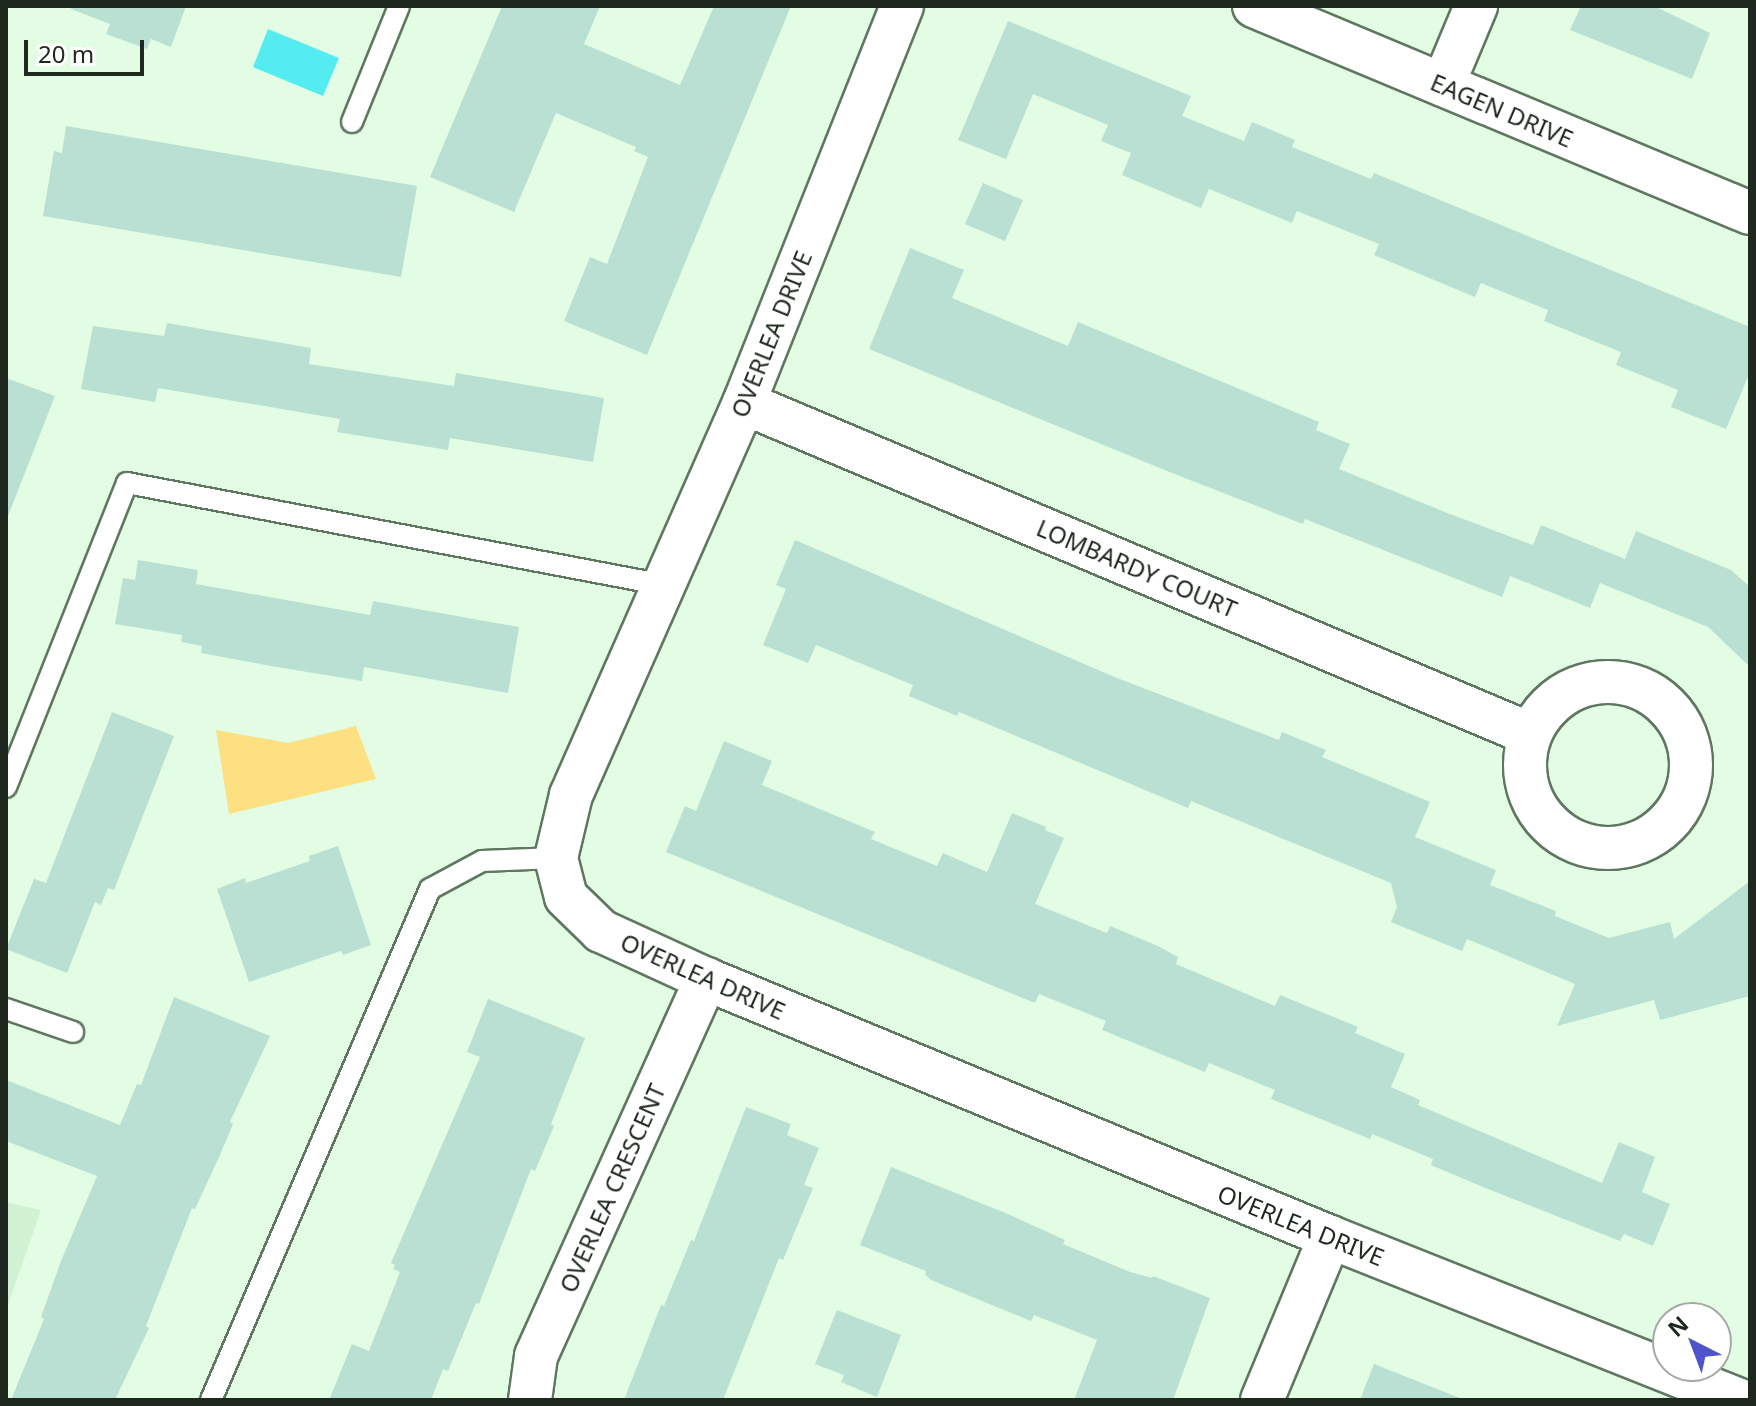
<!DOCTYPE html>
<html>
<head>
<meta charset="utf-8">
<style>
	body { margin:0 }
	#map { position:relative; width:1756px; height:1406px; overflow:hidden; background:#e2fde3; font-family:"Noto Sans",sans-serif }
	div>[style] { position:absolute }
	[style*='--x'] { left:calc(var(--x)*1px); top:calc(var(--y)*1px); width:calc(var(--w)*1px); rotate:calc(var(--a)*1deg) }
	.built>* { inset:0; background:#d2f3d3 }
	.green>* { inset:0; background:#fce081 }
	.water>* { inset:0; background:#54ecf0 }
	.building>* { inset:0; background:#b9e0d3 }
	.roads { filter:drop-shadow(2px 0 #5f7760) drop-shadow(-2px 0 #5f7760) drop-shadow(0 2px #5f7760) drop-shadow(0 -2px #5f7760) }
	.lane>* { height:20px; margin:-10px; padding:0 10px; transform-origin:10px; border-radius:10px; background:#fff }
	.street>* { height:42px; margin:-21px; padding:0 21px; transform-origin:21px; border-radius:21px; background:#fff }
	.street>.ring { margin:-21px; padding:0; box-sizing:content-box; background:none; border:42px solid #fff; border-radius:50% }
	span { translate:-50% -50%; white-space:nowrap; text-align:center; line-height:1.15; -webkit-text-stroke:7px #fff; paint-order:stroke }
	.street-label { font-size:24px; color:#1e281e }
	.frame { position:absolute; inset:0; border:8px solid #1e281e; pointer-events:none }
	.north { position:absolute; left:1652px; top:1302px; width:80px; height:80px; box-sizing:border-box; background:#fff; border:2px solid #a5a9a5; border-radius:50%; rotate:318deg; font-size:22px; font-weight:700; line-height:32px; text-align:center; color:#1e281e }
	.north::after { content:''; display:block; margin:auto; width:28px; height:36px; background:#4e53c9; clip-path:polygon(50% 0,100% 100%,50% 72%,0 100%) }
	.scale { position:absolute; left:24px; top:40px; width:120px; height:36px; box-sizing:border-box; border:4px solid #1e281e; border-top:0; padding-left:10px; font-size:24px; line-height:28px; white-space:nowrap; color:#1e281e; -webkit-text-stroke:6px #fff; paint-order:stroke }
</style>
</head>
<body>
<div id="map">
	<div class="built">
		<i style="clip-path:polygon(6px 1202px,41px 1210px,6px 1311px)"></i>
	</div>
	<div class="green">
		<i style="clip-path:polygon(356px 726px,376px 779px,229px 814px,216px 730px,288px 743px)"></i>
	</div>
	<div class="water">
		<i style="clip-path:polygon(268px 29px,339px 58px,323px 96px,253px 67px)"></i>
	</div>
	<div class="building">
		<i style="clip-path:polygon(72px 6px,186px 6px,171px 47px,151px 39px,147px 49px,106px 34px,110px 24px,71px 9px)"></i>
		<i style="clip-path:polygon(502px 6px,600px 6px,584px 44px,680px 85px,714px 6px,791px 6px,647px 355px,564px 321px,590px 257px,607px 264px,648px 157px,634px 151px,636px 147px,556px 113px,514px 212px,430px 177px)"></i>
		<i style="clip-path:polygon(1581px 6px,1654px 6px,1710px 33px,1692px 79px,1570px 30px)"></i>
		<i style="clip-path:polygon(1008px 21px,1191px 96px,1182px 116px,1244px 141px,1252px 122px,1295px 140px,1292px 147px,1371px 179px,1374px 173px,1750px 327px,1750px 372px,1726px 429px,1671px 407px,1678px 390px,1616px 365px,1621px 352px,1544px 321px,1548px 310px,1481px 283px,1475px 297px,1374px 255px,1379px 244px,1297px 211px,1292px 223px,1209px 189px,1201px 208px,1122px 175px,1131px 153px,1101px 141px,1108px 125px,1033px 94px,1006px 159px,958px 140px)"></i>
		<i style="clip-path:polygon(66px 126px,417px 186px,401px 277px,43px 216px,54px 151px,62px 153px)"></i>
		<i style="clip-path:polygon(983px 183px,1023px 200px,1005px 241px,965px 224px)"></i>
		<i style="clip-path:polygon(910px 248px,964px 270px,952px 298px,1068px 346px,1078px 322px,1319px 422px,1316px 430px,1350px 444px,1339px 469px,1450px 514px,1533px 545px,1541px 525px,1625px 559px,1636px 531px,1731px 570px,1750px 587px,1750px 667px,1708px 627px,1600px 583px,1590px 608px,1510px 576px,1502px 597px,1305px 519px,1303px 524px,1172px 473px,869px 349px)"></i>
		<i style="clip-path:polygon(167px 323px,311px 348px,309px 364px,454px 386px,456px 373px,604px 398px,593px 462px,450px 438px,448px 450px,337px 432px,340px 419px,158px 388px,155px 402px,81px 389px,93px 326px,164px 336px)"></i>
		<i style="clip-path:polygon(6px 378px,55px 396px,8px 516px,6px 515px)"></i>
		<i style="clip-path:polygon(795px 540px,1117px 678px,1279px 740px,1282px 732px,1326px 750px,1322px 757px,1430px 802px,1415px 837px,1496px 870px,1490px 885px,1556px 911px,1555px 916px,1609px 938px,1670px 922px,1674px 939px,1750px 881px,1750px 996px,1660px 1020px,1654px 1000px,1557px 1026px,1575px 984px,1467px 939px,1462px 951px,1391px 922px,1397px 907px,1391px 883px,1191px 801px,1188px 808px,959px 712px,957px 716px,909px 696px,913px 685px,816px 645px,808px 663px,763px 645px,786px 589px,776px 585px)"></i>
		<i style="clip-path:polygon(138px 560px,198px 570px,196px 584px,370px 615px,373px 601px,519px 627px,508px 693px,364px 667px,362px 681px,271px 666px,201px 653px,202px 646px,181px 642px,182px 635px,115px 624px,123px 578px,135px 580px)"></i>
		<i style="clip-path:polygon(112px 712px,174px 736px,114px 890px,108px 888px,101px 905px,95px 902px,67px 973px,6px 949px,34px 879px,46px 883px)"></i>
		<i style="clip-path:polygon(724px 741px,772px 761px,762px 785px,875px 832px,871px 839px,937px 866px,943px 853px,987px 872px,1012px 813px,1046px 827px,1045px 830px,1064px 838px,1035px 904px,1107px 933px,1110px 926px,1158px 946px,1178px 957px,1176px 964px,1275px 1006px,1280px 995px,1358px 1027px,1355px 1033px,1405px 1054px,1391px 1087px,1420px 1100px,1418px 1105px,1602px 1183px,1619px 1142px,1655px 1157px,1642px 1192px,1670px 1204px,1653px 1246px,1624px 1234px,1620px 1241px,1483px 1187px,1431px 1165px,1433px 1159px,1372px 1134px,1370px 1139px,1271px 1099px,1275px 1090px,1209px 1063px,1205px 1072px,1102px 1030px,1106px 1021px,1039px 994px,1035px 1003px,666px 852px,685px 806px,696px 811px)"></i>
		<i style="clip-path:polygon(338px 846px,371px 945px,343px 955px,341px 951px,249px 982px,217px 889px,245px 878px,246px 883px,310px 861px,309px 856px)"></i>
		<i style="clip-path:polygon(174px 997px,270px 1036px,230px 1122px,233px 1124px,220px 1155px,195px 1209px,192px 1208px,146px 1326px,149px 1328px,115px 1400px,11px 1400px,44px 1319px,41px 1317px,61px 1261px,97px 1176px,6px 1141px,6px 1080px,120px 1125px,137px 1084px,141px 1085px)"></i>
		<i style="clip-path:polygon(488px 999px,585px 1038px,551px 1124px,554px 1126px,535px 1171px,531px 1169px,479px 1304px,476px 1303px,448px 1371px,443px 1369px,431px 1400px,329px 1400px,352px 1344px,369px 1351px,400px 1272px,393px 1269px,395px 1265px,391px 1263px,480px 1057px,467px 1052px)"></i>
		<i style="clip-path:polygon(746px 1107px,791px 1124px,787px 1135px,819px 1148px,804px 1185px,813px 1188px,783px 1260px,779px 1258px,723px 1400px,624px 1400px,661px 1305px,664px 1306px,691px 1240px,694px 1241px)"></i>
		<i style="clip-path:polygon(891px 1167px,1008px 1214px,1065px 1240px,1063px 1244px,1130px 1272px,1152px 1278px,1153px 1276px,1210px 1298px,1173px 1400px,1074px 1400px,1097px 1340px,1034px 1315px,1031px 1321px,931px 1280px,925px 1274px,926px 1271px,860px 1245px)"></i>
		<i style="clip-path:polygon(837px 1310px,901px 1335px,877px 1397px,841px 1382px,844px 1375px,815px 1364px)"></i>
		<i style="clip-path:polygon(1374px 1364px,1460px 1398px,1460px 1400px,1360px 1400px)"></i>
	</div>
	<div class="roads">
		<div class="lane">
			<i style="--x:352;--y:122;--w:125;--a:-67.9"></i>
			<i style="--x:6;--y:787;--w:327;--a:-68.3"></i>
			<i style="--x:127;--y:483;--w:547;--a:10.75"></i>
			<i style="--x:6;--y:1009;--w:71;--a:18.9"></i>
			<i style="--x:211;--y:1400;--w:556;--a:-66.8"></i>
			<i style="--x:430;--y:889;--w:59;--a:-28.3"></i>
			<i style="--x:482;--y:861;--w:74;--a:-2.3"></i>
		</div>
		<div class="street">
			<i style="--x:902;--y:6;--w:427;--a:111.7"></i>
			<i style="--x:744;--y:403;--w:428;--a:113.8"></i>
			<i style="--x:571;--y:795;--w:65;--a:103.4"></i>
			<i style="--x:556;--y:858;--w:40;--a:75.6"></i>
			<i style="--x:566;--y:897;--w:49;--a:44.2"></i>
			<i style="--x:601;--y:931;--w:115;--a:24.6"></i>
			<i style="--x:706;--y:979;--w:675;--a:22.46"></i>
			<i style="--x:1330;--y:1237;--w:441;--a:21.7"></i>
			<i style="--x:1254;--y:6;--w:537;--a:22.65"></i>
			<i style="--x:1443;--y:85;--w:86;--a:-67.3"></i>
			<i style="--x:744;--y:403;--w:853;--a:22.84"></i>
			<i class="ring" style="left:1525px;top:682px;width:124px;height:124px"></i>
			<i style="--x:530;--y:1400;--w:44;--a:-82.2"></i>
			<i style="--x:536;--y:1356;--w:414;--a:-65.7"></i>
			<i style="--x:1262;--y:1400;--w:177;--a:-67.4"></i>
		</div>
	</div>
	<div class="street-label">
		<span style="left:1502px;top:110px;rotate:23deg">EAGEN DRIVE</span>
		<span style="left:771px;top:334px;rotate:-68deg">OVERLEA DRIVE</span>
		<span style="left:1137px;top:568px;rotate:23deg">LOMBARDY COURT</span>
		<span style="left:703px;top:976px;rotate:24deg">OVERLEA DRIVE</span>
		<span style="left:612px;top:1188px;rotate:-66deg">OVERLEA CRESCENT</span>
		<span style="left:1301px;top:1225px;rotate:22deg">OVERLEA DRIVE</span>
	</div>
	<div class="frame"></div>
	<div class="north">N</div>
	<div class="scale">20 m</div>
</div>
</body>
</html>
